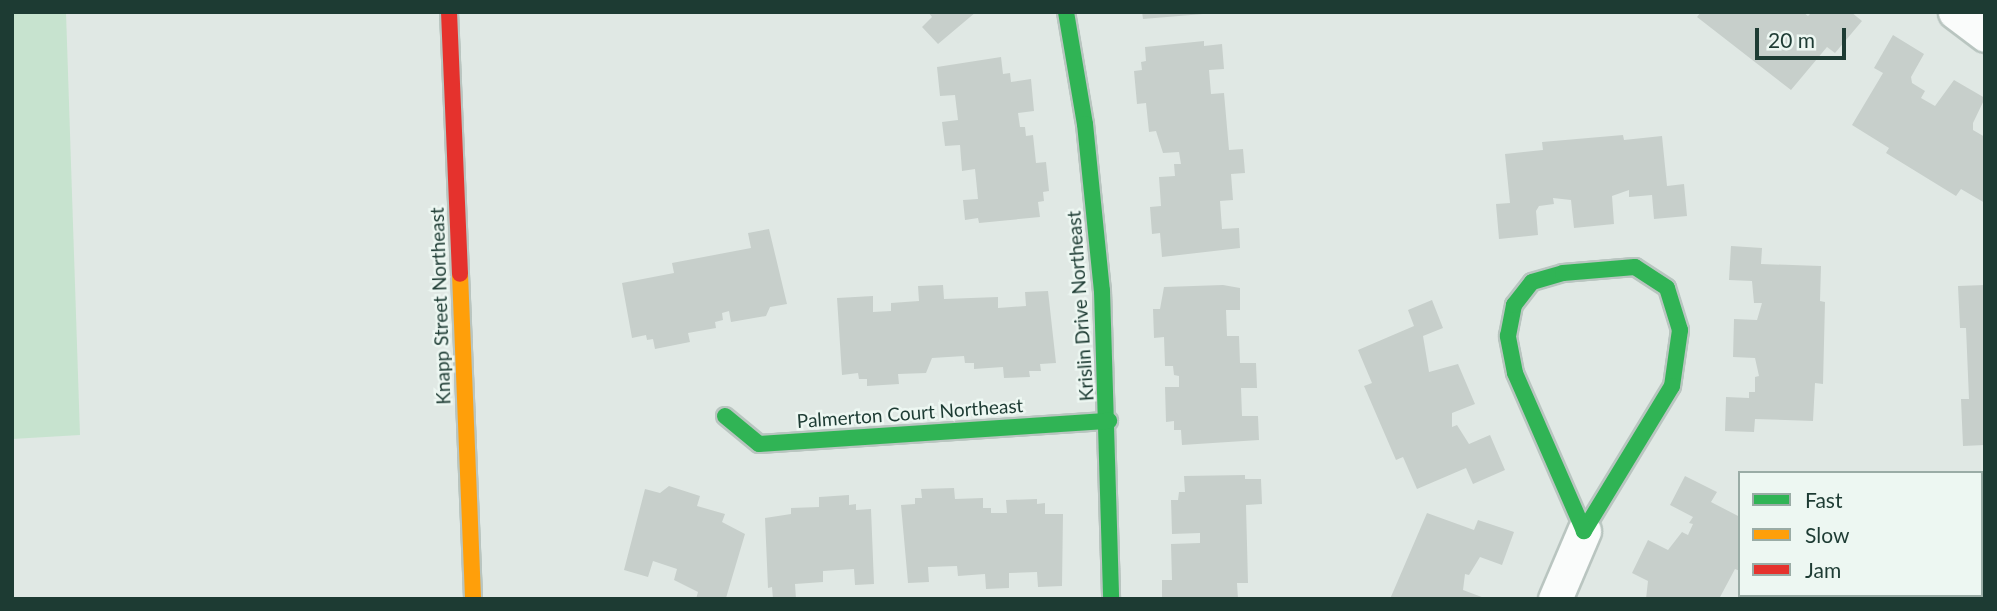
<!DOCTYPE html>
<html>
<head>
<meta charset="utf-8">
<style>
	body { margin:0 }
	#map { position:relative; width:1997px; height:611px; overflow:hidden; background:#e0e8e4; font-family:Lato,sans-serif }
	div>[style] { position:absolute }
	[style*='--x'] { left:calc(var(--x)*1px); top:calc(var(--y)*1px); width:calc(var(--w)*1px); rotate:calc(var(--a)*1deg) }
	.green>* { inset:0; background:#c7e3cf }
	.building>* { inset:0; background:#c7cfcb }
	.roads { filter:drop-shadow(2px 0 #b9c5c0) drop-shadow(-2px 0 #b9c5c0) drop-shadow(0 2px #b9c5c0) drop-shadow(0 -2px #b9c5c0) }
	.street>* { height:33px; margin:-16.5px; padding:0 16.5px; transform-origin:16.5px; border-radius:16.5px; background:#fafcfb }
	.fast>* { height:16px; margin:-8px; padding:0 8px; transform-origin:8px; border-radius:8px; background:#30b455 }
	.slow>* { height:16px; margin:-8px; padding:0 8px; transform-origin:8px; border-radius:8px; background:#ff9f0a }
	.jam>* { height:16px; margin:-8px; padding:0 8px; transform-origin:8px; border-radius:8px; background:#e5322d }
	span { translate:-50% -50%; white-space:nowrap; text-align:center; line-height:1.15; -webkit-text-stroke:5px #edf7f2; paint-order:stroke }
	.street-label { font-size:19px; color:#1d3b33 }
	.frame { position:absolute; inset:0; border:14px solid #1d3b33; pointer-events:none }
	.legend { position:absolute; left:1738px; top:471px; width:245px; height:126px; box-sizing:border-box; background:#edf7f2; border:2px solid #9aaca6; margin:0; padding:9px 12px; list-style:none; font-size:21px; color:#1d3b33 }
	.legend li { display:flex; align-items:center; gap:14px; height:35px }
	.legend b { width:35px; border:2px solid #9aaca6 }
	.scale { position:absolute; left:1755px; top:28px; width:91px; height:32px; box-sizing:border-box; border:4px solid #1d3b33; border-top:0; padding-left:9px; font-size:21px; line-height:24px; white-space:nowrap; color:#1d3b33; -webkit-text-stroke:5px #edf7f2; paint-order:stroke }
</style>
</head>
<body>
<div id="map">
	<div class="green">
		<i style="clip-path:polygon(12px 12px,66px 12px,80px 435px,12px 439px)"></i>
	</div>
	<div class="building">
		<i style="clip-path:polygon(928px 12px,976px 12px,938px 44px,922px 27px,932px 17px)"></i>
		<i style="clip-path:polygon(1142px 12px,1203px 12px,1203px 14px,1143px 19px)"></i>
		<i style="clip-path:polygon(1701px 12px,1803px 12px,1808px 16px,1812px 12px,1851px 12px,1862px 21px,1835px 53px,1827px 47px,1791px 90px,1697px 17px)"></i>
		<i style="clip-path:polygon(1893px 35px,1924px 54px,1911px 77px,1912px 83px,1925px 91px,1921px 98px,1935px 106px,1954px 80px,1985px 98px,1973px 123px,1973px 130px,1985px 137px,1985px 203px,1961px 189px,1956px 196px,1886px 153px,1889px 148px,1852px 125px,1883px 73px,1874px 68px)"></i>
		<i style="clip-path:polygon(1204px 41px,1204px 46px,1222px 44px,1224px 69px,1209px 70px,1211px 94px,1224px 93px,1229px 150px,1243px 149px,1245px 173px,1231px 174px,1233px 200px,1220px 201px,1222px 229px,1239px 228px,1240px 248px,1162px 257px,1160px 233px,1152px 234px,1150px 207px,1161px 206px,1159px 177px,1175px 176px,1174px 164px,1181px 164px,1179px 152px,1163px 153px,1156px 131px,1149px 132px,1146px 103px,1137px 104px,1134px 71px,1142px 70px,1141px 62px,1146px 61px,1145px 47px)"></i>
		<i style="clip-path:polygon(1001px 57px,1003px 74px,1010px 73px,1011px 82px,1031px 79px,1034px 111px,1018px 113px,1020px 127px,1025px 127px,1026px 136px,1033px 135px,1036px 163px,1046px 162px,1049px 191px,1043px 192px,1044px 201px,1038px 202px,1040px 217px,979px 223px,978px 218px,965px 220px,963px 200px,978px 199px,975px 169px,962px 171px,960px 145px,945px 146px,942px 122px,958px 120px,955px 95px,940px 96px,937px 67px)"></i>
		<i style="clip-path:polygon(1623px 135px,1624px 140px,1662px 136px,1667px 186px,1684px 184px,1687px 216px,1654px 219px,1652px 195px,1629px 197px,1629px 190px,1612px 196px,1614px 224px,1574px 228px,1571px 200px,1553px 198px,1554px 204px,1539px 206px,1536px 211px,1538px 235px,1499px 239px,1496px 204px,1510px 203px,1505px 154px,1543px 150px,1542px 142px)"></i>
		<i style="clip-path:polygon(769px 229px,787px 304px,770px 307px,766px 316px,731px 322px,729px 311px,722px 313px,723px 320px,715px 322px,716px 328px,688px 333px,690px 342px,655px 349px,653px 339px,647px 340px,646px 335px,632px 338px,622px 283px,674px 273px,672px 263px,751px 248px,748px 233px)"></i>
		<i style="clip-path:polygon(1731px 246px,1762px 248px,1761px 264px,1821px 266px,1820px 301px,1825px 302px,1823px 384px,1815px 383px,1813px 421px,1755px 419px,1754px 432px,1725px 431px,1726px 397px,1749px 398px,1749px 392px,1755px 392px,1755px 377px,1759px 376px,1755px 358px,1733px 357px,1734px 319px,1757px 320px,1762px 303px,1754px 303px,1752px 281px,1729px 280px)"></i>
		<i style="clip-path:polygon(943px 285px,944px 299px,998px 297px,998px 308px,1026px 306px,1025px 292px,1048px 291px,1056px 363px,1040px 364px,1041px 371px,1029px 371px,1030px 377px,1004px 378px,1003px 367px,974px 369px,974px 363px,965px 363px,964px 356px,932px 358px,926px 373px,898px 374px,899px 384px,867px 386px,867px 379px,859px 379px,858px 373px,842px 375px,837px 298px,873px 296px,873px 312px,891px 311px,891px 303px,919px 301px,918px 286px)"></i>
		<i style="clip-path:polygon(1223px 285px,1240px 288px,1240px 310px,1226px 310px,1227px 336px,1239px 336px,1240px 363px,1256px 363px,1257px 388px,1241px 388px,1242px 416px,1258px 416px,1259px 440px,1182px 445px,1181px 430px,1174px 430px,1174px 421px,1166px 422px,1165px 387px,1179px 387px,1179px 376px,1174px 375px,1173px 366px,1165px 366px,1164px 337px,1154px 338px,1153px 309px,1160px 309px,1164px 287px)"></i>
		<i style="clip-path:polygon(1985px 285px,1985px 445px,1963px 446px,1961px 399px,1969px 399px,1966px 328px,1960px 328px,1958px 286px)"></i>
		<i style="clip-path:polygon(1432px 300px,1443px 328px,1423px 336px,1429px 372px,1458px 364px,1475px 404px,1452px 413px,1452px 427px,1457px 425px,1469px 444px,1490px 435px,1505px 470px,1473px 484px,1466px 468px,1417px 489px,1403px 457px,1396px 460px,1364px 386px,1372px 383px,1358px 350px,1414px 326px,1408px 310px)"></i>
		<i style="clip-path:polygon(1245px 475px,1245px 479px,1261px 479px,1262px 504px,1246px 505px,1248px 583px,1237px 583px,1238px 599px,1162px 599px,1162px 580px,1172px 580px,1171px 544px,1200px 543px,1200px 533px,1172px 534px,1171px 500px,1178px 500px,1179px 492px,1185px 492px,1184px 476px)"></i>
		<i style="clip-path:polygon(1685px 476px,1717px 492px,1711px 502px,1740px 517px,1740px 571px,1735px 569px,1719px 599px,1646px 599px,1648px 581px,1632px 573px,1648px 540px,1668px 550px,1682px 532px,1688px 535px,1693px 524px,1689px 523px,1693px 517px,1670px 505px)"></i>
		<i style="clip-path:polygon(669px 486px,700px 496px,697px 506px,725px 514px,722px 522px,745px 534px,726px 598px,696px 599px,698px 592px,674px 580px,677px 569px,653px 561px,648px 577px,624px 570px,645px 489px,660px 493px)"></i>
		<i style="clip-path:polygon(954px 488px,955px 499px,983px 498px,983px 508px,991px 508px,991px 513px,1007px 513px,1006px 500px,1037px 499px,1037px 504px,1045px 503px,1045px 514px,1063px 514px,1062px 586px,1038px 587px,1037px 572px,1009px 573px,1009px 588px,986px 589px,985px 574px,958px 576px,957px 566px,928px 567px,929px 582px,908px 583px,901px 505px,915px 504px,915px 498px,922px 498px,921px 489px)"></i>
		<i style="clip-path:polygon(849px 495px,849px 505px,856px 504px,856px 510px,871px 509px,874px 584px,855px 585px,854px 569px,823px 571px,823px 582px,795px 584px,796px 599px,773px 599px,772px 587px,768px 588px,765px 518px,791px 514px,791px 508px,819px 507px,819px 497px)"></i>
		<i style="clip-path:polygon(1427px 513px,1474px 530px,1478px 520px,1514px 532px,1502px 565px,1480px 557px,1469px 575px,1465px 574px,1463px 590px,1487px 599px,1390px 599px)"></i>
	</div>
	<div class="roads">
		<div class="street">
			<i style="--x:1955;--y:12;--w:38;--a:37"></i>
			<i style="--x:1555;--y:599;--w:74;--a:-66.9"></i>
		</div>
		<div class="fast">
			<i style="--x:1066;--y:12;--w:114;--a:80.4"></i>
			<i style="--x:1085;--y:124;--w:168;--a:84.2"></i>
			<i style="--x:1102;--y:291;--w:308;--a:88.3"></i>
			<i style="--x:1635;--y:267;--w:38;--a:33"></i>
			<i style="--x:1667;--y:288;--w:44;--a:72.8"></i>
			<i style="--x:1680;--y:330;--w:57;--a:98.1"></i>
			<i style="--x:1672;--y:386;--w:170;--a:121.3"></i>
			<i style="--x:1584;--y:531;--w:172;--a:-113.6"></i>
			<i style="--x:1515;--y:373;--w:38;--a:-101"></i>
			<i style="--x:1508;--y:336;--w:32;--a:-79"></i>
			<i style="--x:1514;--y:305;--w:29;--a:-52"></i>
			<i style="--x:1532;--y:282;--w:32;--a:-16"></i>
			<i style="--x:1563;--y:273;--w:72;--a:-4.8"></i>
			<i style="--x:725;--y:416;--w:44;--a:39.5"></i>
			<i style="--x:759;--y:444;--w:351;--a:-3.8"></i>
		</div>
		<div class="slow">
			<i style="--x:460;--y:274;--w:325;--a:87.7"></i>
		</div>
		<div class="jam">
			<i style="--x:449;--y:12;--w:262;--a:87.6"></i>
		</div>
	</div>
	<div class="street-label">
		<span style="left:440px;top:306px;rotate:-92deg">Knapp Street Northeast</span>
		<span style="left:1080px;top:306px;rotate:-94deg">Krislin Drive Northeast</span>
		<span style="left:910px;top:413px;rotate:-4deg">Palmerton Court Northeast</span>
	</div>
	<div class="frame"></div>
	<ul class="legend">
	<li><b style="height:9px;background:#30b455"></b>Fast</li>
	<li><b style="height:9px;background:#ff9f0a"></b>Slow</li>
	<li><b style="height:9px;background:#e5322d"></b>Jam</li>
	</ul>
	<div class="scale">20 m</div>
</div>
</body>
</html>
